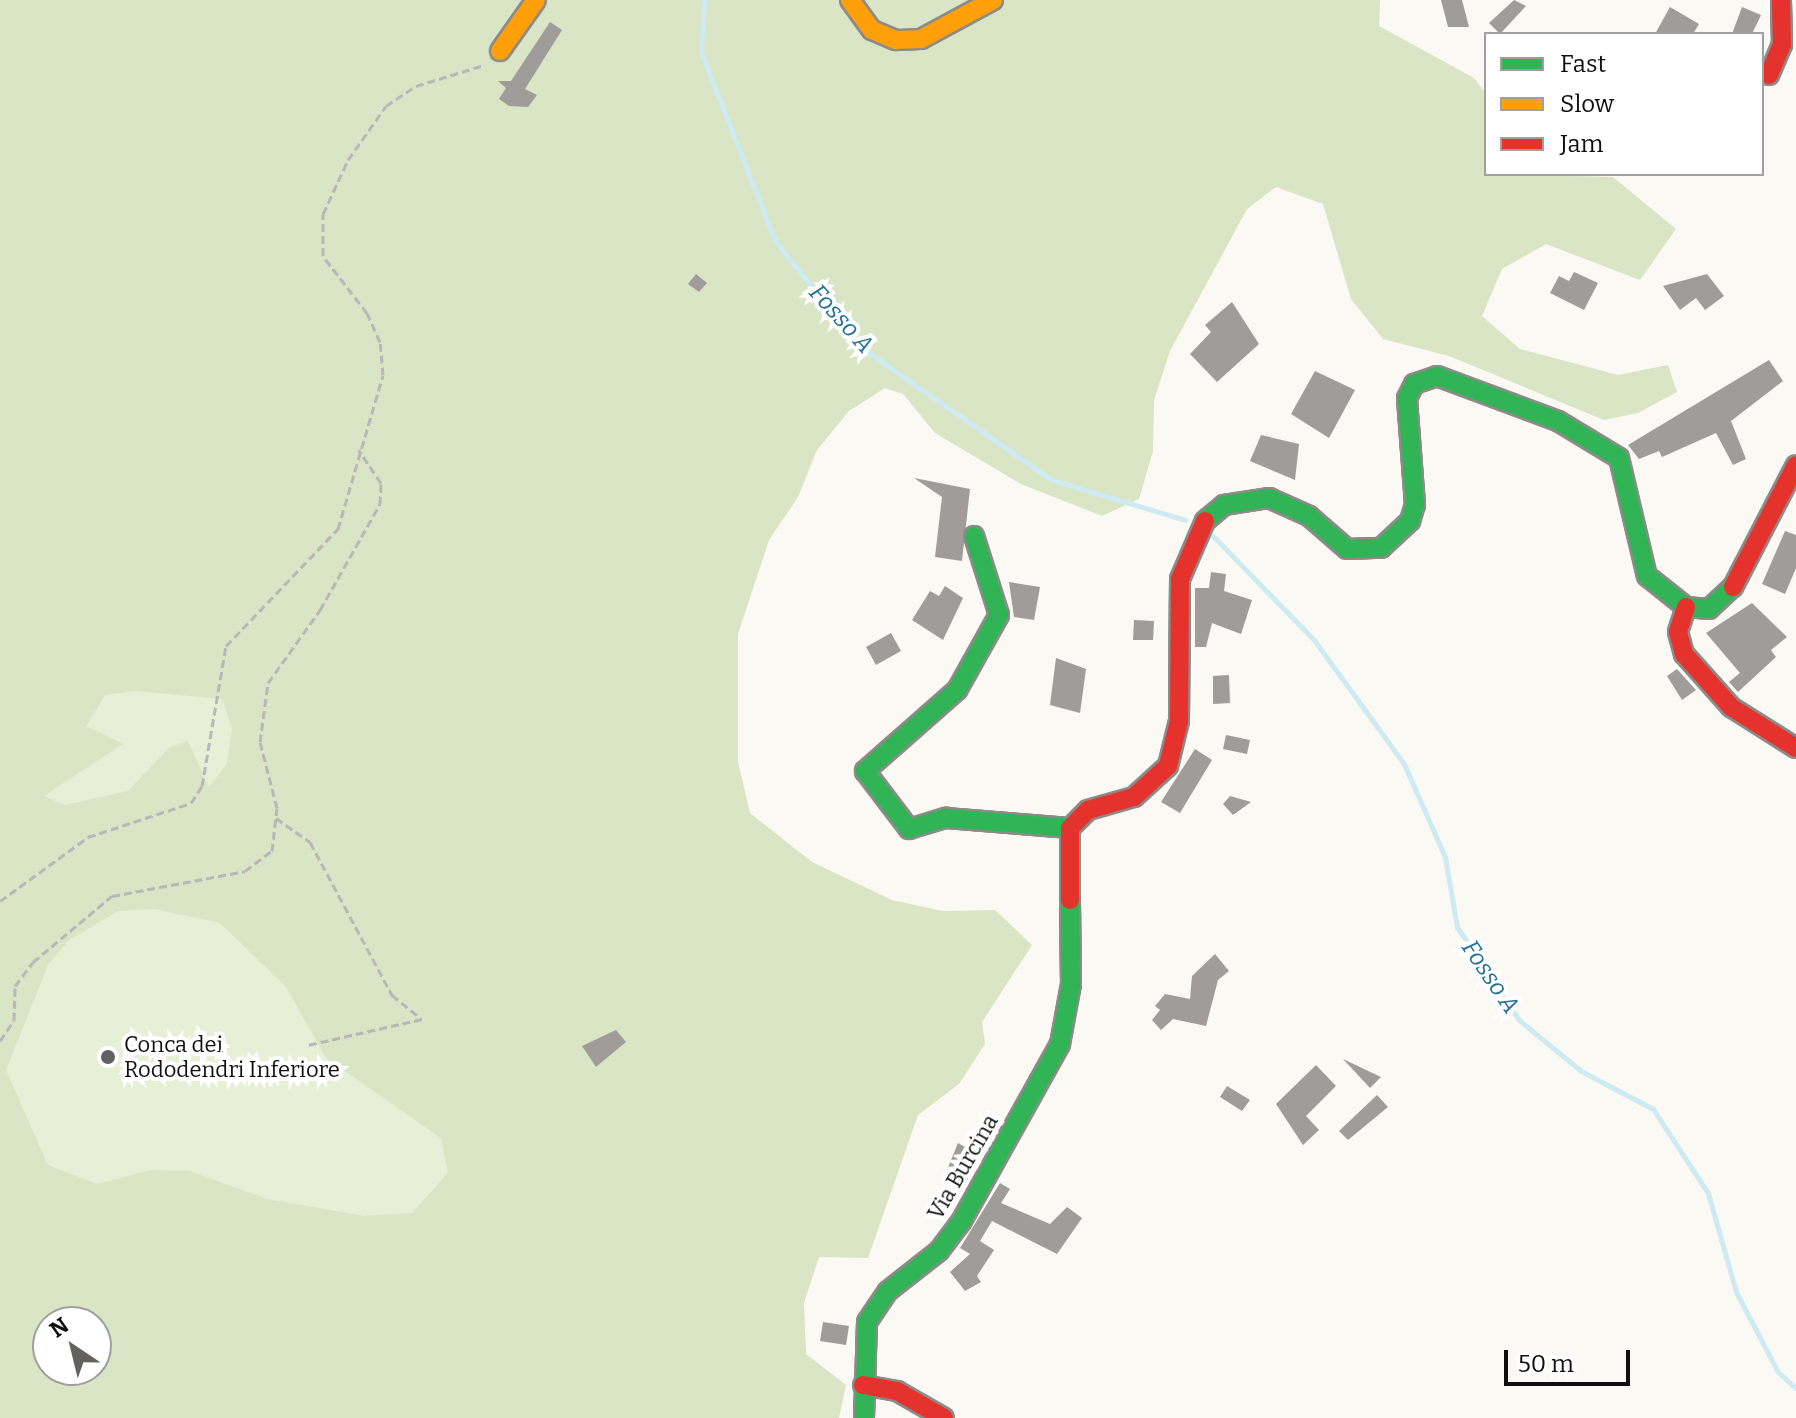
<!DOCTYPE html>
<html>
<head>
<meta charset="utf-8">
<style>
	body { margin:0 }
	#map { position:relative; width:1796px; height:1418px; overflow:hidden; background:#fbf9f4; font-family:Bitter,serif }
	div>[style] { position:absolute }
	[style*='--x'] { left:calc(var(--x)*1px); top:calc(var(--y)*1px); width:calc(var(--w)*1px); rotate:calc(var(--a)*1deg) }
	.green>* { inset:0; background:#e7efd6 }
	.forest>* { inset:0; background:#d9e5c5 }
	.stream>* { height:5px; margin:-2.5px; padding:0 2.5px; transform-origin:2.5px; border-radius:2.5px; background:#ceeaf2 }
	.building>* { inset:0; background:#9f9c99 }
	.path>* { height:3px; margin-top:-1.5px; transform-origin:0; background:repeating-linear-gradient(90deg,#b9b8b8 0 8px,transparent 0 12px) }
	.roads { filter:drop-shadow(2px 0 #8c8b89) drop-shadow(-2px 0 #8c8b89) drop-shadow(0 2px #8c8b89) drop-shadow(0 -2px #8c8b89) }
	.fast>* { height:18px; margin:-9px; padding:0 9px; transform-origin:9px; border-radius:9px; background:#30b455 }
	.slow>* { height:18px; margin:-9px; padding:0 9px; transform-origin:9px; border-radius:9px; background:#ff9f0a }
	.jam>* { height:18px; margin:-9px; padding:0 9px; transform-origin:9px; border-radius:9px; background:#e5322d }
	.dots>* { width:22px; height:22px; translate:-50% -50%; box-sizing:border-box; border:4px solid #fff; border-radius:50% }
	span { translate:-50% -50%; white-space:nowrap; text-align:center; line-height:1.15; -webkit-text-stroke:8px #fff; paint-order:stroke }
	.poi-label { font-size:22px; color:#0f0f0f }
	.left { translate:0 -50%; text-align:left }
	.street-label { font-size:22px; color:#0f0f0f }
	.water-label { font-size:24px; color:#227196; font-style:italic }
	.legend { position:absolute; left:1484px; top:32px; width:280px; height:144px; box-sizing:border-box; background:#fff; border:2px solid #9f9f9f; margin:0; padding:10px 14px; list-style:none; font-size:24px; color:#0f0f0f }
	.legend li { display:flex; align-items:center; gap:16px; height:40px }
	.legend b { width:40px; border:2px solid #9f9f9f }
	.north { position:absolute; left:32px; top:1306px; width:80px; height:80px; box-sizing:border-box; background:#fff; border:2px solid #9f9f9f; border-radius:50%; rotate:325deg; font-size:22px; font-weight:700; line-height:32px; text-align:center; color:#0f0f0f }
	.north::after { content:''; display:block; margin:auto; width:28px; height:36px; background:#62615f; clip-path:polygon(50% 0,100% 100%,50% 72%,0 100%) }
	.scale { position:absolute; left:1504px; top:1350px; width:126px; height:36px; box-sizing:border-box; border:4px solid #0f0f0f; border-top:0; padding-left:10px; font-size:24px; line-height:28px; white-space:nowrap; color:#0f0f0f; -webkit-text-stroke:6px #fff; paint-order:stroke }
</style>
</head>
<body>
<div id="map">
	<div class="green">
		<i style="clip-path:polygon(0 0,677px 610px,449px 1229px,96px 1322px,0 1316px)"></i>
	</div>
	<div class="forest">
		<i style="clip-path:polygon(evenodd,0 0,1380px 0,1379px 26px,1474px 78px,1486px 94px,1486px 174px,1613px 177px,1676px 229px,1640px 280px,1546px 244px,1502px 269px,1482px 316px,1520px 349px,1618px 375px,1668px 365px,1677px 392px,1638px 413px,1604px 420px,1449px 356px,1383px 339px,1351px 299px,1323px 204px,1276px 187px,1247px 209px,1170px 351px,1154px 400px,1153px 451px,1139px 499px,1102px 516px,1021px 484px,935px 433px,903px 394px,885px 388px,849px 411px,817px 450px,798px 497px,769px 540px,738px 634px,738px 762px,750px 813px,812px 862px,892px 900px,943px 911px,995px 910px,1032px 945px,982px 1022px,985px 1044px,959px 1084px,918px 1115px,868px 1258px,819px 1257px,804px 1303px,806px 1354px,846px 1385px,839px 1418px,0 1418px,0 0,136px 691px,222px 699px,232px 728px,227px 764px,209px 787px,188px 741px,170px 747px,128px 791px,65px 805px,44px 796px,123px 744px,86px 726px,105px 695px,136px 691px,0 0,154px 909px,220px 923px,286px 987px,326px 1058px,441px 1138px,448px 1173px,412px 1213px,364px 1216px,267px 1199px,190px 1171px,150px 1170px,97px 1184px,48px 1165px,6px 1070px,48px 965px,69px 940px,118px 911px,154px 909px,0 0,48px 1322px,96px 1322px,96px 1370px,48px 1370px,48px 1322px)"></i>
	</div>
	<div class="stream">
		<i style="--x:704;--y:0;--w:52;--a:93.3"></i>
		<i style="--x:701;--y:52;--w:203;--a:68.6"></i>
		<i style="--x:775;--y:241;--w:134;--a:51.3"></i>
		<i style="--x:859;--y:346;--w:235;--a:34.8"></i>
		<i style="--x:1052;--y:480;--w:139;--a:16.7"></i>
		<i style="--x:1213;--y:536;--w:145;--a:45.8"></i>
		<i style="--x:1314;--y:640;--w:153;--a:54"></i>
		<i style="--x:1404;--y:764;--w:102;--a:66.2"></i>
		<i style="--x:1445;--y:857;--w:71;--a:80.3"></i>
		<i style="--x:1457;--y:927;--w:112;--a:56.3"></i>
		<i style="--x:1519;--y:1020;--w:80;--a:39.4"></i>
		<i style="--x:1581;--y:1071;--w:81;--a:27.8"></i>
		<i style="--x:1653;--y:1109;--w:100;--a:56.8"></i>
		<i style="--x:1708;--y:1193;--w:103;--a:74.2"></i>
		<i style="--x:1736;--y:1292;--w:90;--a:62.3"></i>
		<i style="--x:1778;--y:1372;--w:24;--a:42"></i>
	</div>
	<div class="building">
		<i style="clip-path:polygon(1441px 0,1462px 0,1469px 27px,1448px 27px)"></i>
		<i style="clip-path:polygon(1514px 0,1526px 6px,1500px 34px,1489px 23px)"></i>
		<i style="clip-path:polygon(1670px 7px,1699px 24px,1693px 34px,1655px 34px)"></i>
		<i style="clip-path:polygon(1742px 7px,1761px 15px,1752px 34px,1732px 34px)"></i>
		<i style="clip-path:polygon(550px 22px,562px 30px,525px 89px,537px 95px,528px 107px,509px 106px,499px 99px,506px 88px,498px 81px,511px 81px)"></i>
		<i style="clip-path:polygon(1574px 272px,1598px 283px,1584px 310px,1550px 293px,1559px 276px,1569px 281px)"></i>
		<i style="clip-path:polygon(696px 274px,707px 283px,699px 292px,688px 284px)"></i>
		<i style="clip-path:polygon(1707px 274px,1724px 296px,1705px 310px,1696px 298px,1680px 310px,1663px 286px)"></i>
		<i style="clip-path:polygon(1232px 302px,1259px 344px,1217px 382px,1190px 354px,1211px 332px,1205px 325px)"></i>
		<i style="clip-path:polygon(1769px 360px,1783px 381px,1731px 421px,1746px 459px,1733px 465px,1716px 433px,1662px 457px,1659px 451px,1639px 459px,1628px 445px)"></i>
		<i style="clip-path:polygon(1315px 371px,1355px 390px,1329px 438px,1291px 414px)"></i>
		<i style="clip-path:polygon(1261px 435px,1299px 444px,1295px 480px,1250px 461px)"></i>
		<i style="clip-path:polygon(914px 478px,970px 489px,962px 561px,935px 557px,942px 497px)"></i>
		<i style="clip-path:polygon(1785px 531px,1796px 535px,1796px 568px,1785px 594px,1762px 584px)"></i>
		<i style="clip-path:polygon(1211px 572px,1226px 574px,1224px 591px,1252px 600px,1241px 634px,1212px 623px,1206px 647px,1195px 647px,1195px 588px,1209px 588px)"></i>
		<i style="clip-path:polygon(1009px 582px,1040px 587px,1034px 620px,1014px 617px)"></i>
		<i style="clip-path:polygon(945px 586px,963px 598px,943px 640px,912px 620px,930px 591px,939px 596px)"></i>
		<i style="clip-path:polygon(1752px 603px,1787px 637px,1771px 650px,1776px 657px,1738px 692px,1729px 682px,1740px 673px,1706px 633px)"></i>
		<i style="clip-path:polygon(1134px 620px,1154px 621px,1153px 640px,1133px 640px)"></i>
		<i style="clip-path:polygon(891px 633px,901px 651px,876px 665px,866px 647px)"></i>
		<i style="clip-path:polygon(1056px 658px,1086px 669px,1080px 713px,1050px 705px)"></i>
		<i style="clip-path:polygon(1677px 669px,1696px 690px,1682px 700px,1667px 676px)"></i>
		<i style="clip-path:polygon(1229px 675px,1230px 703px,1213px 704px,1213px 676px)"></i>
		<i style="clip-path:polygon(1226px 735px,1250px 740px,1247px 754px,1223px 749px)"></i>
		<i style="clip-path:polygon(1195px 749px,1212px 760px,1180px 813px,1161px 802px)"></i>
		<i style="clip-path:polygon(1230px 796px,1251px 802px,1233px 815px,1223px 804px)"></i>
		<i style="clip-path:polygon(1215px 954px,1229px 971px,1218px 980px,1206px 1026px,1173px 1019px,1161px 1030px,1152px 1020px,1160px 1010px,1155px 1006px,1165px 994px,1190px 999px,1192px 976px)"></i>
		<i style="clip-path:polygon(616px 1030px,626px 1042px,596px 1067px,582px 1046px)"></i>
		<i style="clip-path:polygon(1343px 1059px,1381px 1077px,1370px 1088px)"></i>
		<i style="clip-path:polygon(1316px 1065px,1336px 1086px,1306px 1116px,1319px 1130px,1303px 1145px,1276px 1104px)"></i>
		<i style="clip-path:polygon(1227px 1086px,1250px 1100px,1242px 1111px,1220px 1097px)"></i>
		<i style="clip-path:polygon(1377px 1095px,1388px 1107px,1348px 1140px,1339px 1131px)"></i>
		<i style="clip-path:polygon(958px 1143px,981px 1154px,967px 1180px,947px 1170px)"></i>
		<i style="clip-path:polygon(1000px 1183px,1010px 1189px,1001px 1203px,1050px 1224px,1067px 1207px,1082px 1218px,1057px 1254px,992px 1221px,980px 1241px,994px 1250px,977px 1276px,981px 1282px,965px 1291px,950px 1272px,970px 1254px,960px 1248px)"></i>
		<i style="clip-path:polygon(823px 1322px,849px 1326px,846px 1345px,820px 1341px)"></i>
	</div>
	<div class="path">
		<i style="--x:276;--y:818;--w:42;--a:35.2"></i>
		<i style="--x:310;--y:842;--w:174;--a:61.8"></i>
		<i style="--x:392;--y:995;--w:38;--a:39"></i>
		<i style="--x:422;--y:1019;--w:117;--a:167.2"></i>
		<i style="--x:0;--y:901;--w:109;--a:-36"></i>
		<i style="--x:88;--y:837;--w:108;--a:-18.3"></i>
		<i style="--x:191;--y:803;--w:20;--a:-57"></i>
		<i style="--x:202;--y:786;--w:142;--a:-80.3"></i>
		<i style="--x:226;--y:646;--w:162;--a:-46.3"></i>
		<i style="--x:338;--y:529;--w:160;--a:-73.7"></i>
		<i style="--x:383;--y:375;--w:33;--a:-95"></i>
		<i style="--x:380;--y:342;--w:32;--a:-114"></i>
		<i style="--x:367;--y:313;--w:72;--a:-127.7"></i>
		<i style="--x:323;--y:256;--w:42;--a:-90"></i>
		<i style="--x:323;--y:214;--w:60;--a:-65.2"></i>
		<i style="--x:348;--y:160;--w:66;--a:-54.9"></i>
		<i style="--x:386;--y:106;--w:36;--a:-34"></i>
		<i style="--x:416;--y:86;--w:71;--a:-17.2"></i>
		<i style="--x:0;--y:1041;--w:25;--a:-56"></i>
		<i style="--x:14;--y:1020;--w:34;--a:-88"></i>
		<i style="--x:15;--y:986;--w:30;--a:-53"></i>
		<i style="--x:33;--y:962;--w:103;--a:-39.9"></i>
		<i style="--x:112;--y:896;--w:135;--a:-10.6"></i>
		<i style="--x:245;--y:871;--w:34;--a:-37"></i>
		<i style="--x:272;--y:851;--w:43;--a:-83.4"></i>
		<i style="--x:277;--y:808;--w:68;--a:-104.4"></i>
		<i style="--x:260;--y:742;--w:60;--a:-82.3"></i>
		<i style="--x:268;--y:683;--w:90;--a:-54.5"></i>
		<i style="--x:320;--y:610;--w:122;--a:-60.5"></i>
		<i style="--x:380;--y:504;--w:21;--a:-87"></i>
		<i style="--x:381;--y:483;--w:40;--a:-124"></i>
	</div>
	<div class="roads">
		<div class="fast">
			<i style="--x:1205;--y:521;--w:25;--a:-40"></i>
			<i style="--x:1224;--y:505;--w:46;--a:-8.8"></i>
			<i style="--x:1269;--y:498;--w:44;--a:24.2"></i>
			<i style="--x:1309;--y:516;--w:50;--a:41"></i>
			<i style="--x:1347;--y:549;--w:34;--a:-2"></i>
			<i style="--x:1381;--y:548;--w:40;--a:-43"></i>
			<i style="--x:1410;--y:521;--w:17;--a:-73"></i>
			<i style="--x:1415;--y:505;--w:107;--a:-94.3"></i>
			<i style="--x:1407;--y:398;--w:16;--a:-63"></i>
			<i style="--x:1414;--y:384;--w:24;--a:-19"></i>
			<i style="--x:1437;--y:376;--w:129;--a:20.4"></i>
			<i style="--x:1558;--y:421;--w:71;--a:31.2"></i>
			<i style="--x:1619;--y:458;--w:121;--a:76.7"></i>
			<i style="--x:1647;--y:576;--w:50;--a:38.5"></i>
			<i style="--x:1686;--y:607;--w:23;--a:5"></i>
			<i style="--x:1709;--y:609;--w:33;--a:-43"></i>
			<i style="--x:974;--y:536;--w:83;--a:72.4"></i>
			<i style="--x:999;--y:615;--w:86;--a:119.2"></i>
			<i style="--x:957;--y:690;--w:123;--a:138.6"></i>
			<i style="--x:865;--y:771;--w:73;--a:52.8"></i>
			<i style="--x:909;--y:829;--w:39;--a:-17"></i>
			<i style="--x:946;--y:818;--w:124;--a:4.6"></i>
			<i style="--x:864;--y:1418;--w:96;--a:-88.2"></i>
			<i style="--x:867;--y:1322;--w:37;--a:-56"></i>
			<i style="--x:888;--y:1291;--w:65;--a:-38.1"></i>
			<i style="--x:939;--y:1251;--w:36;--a:-53"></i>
			<i style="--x:961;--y:1222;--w:204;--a:-60.9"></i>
			<i style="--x:1060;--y:1044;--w:61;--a:-79.6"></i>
			<i style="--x:1071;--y:984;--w:84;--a:-90.7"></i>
		</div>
		<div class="slow">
			<i style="--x:850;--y:0;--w:37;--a:54"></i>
			<i style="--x:872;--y:30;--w:26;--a:23"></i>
			<i style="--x:896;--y:40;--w:25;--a:-2"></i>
			<i style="--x:921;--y:39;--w:82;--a:-28.4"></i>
			<i style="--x:500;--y:51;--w:62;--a:-54.8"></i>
		</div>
		<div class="jam">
			<i style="--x:1769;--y:75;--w:33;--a:-67"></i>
			<i style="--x:1782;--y:45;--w:45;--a:-91.3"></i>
			<i style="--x:1733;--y:587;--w:137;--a:-62.7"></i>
			<i style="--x:1686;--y:607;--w:26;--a:108"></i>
			<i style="--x:1678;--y:632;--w:23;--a:75"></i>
			<i style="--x:1684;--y:654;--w:71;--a:48.4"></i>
			<i style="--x:1731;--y:707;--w:77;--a:32.2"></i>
			<i style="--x:1070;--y:900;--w:72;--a:-90"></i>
			<i style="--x:1070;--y:828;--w:25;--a:-45"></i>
			<i style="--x:1088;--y:810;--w:48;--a:-15.8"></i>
			<i style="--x:1134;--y:797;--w:46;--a:-42.4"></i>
			<i style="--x:1168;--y:766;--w:46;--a:-76.3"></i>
			<i style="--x:1179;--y:721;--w:142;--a:-89.6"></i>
			<i style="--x:1180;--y:579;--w:63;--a:-66.7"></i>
			<i style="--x:863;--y:1385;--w:35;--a:10"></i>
			<i style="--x:897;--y:1391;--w:54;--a:29.9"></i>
		</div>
	</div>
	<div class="dots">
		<i style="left:108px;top:1057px;background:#62615f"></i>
	</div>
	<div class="poi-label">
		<span class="left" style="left:124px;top:1057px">Conca dei<br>Rododendri Inferiore</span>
	</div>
	<div class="street-label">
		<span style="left:963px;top:1167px;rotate:-60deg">Via Burcina</span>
	</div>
	<div class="water-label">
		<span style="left:841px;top:319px;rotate:48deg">Fosso A</span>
		<span style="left:1490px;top:977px;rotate:56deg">Fosso A</span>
	</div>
	<ul class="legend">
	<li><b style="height:10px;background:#30b455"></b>Fast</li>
	<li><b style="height:10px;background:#ff9f0a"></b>Slow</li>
	<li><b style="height:10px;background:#e5322d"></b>Jam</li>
	</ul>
	<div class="north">N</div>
	<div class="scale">50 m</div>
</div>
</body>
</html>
